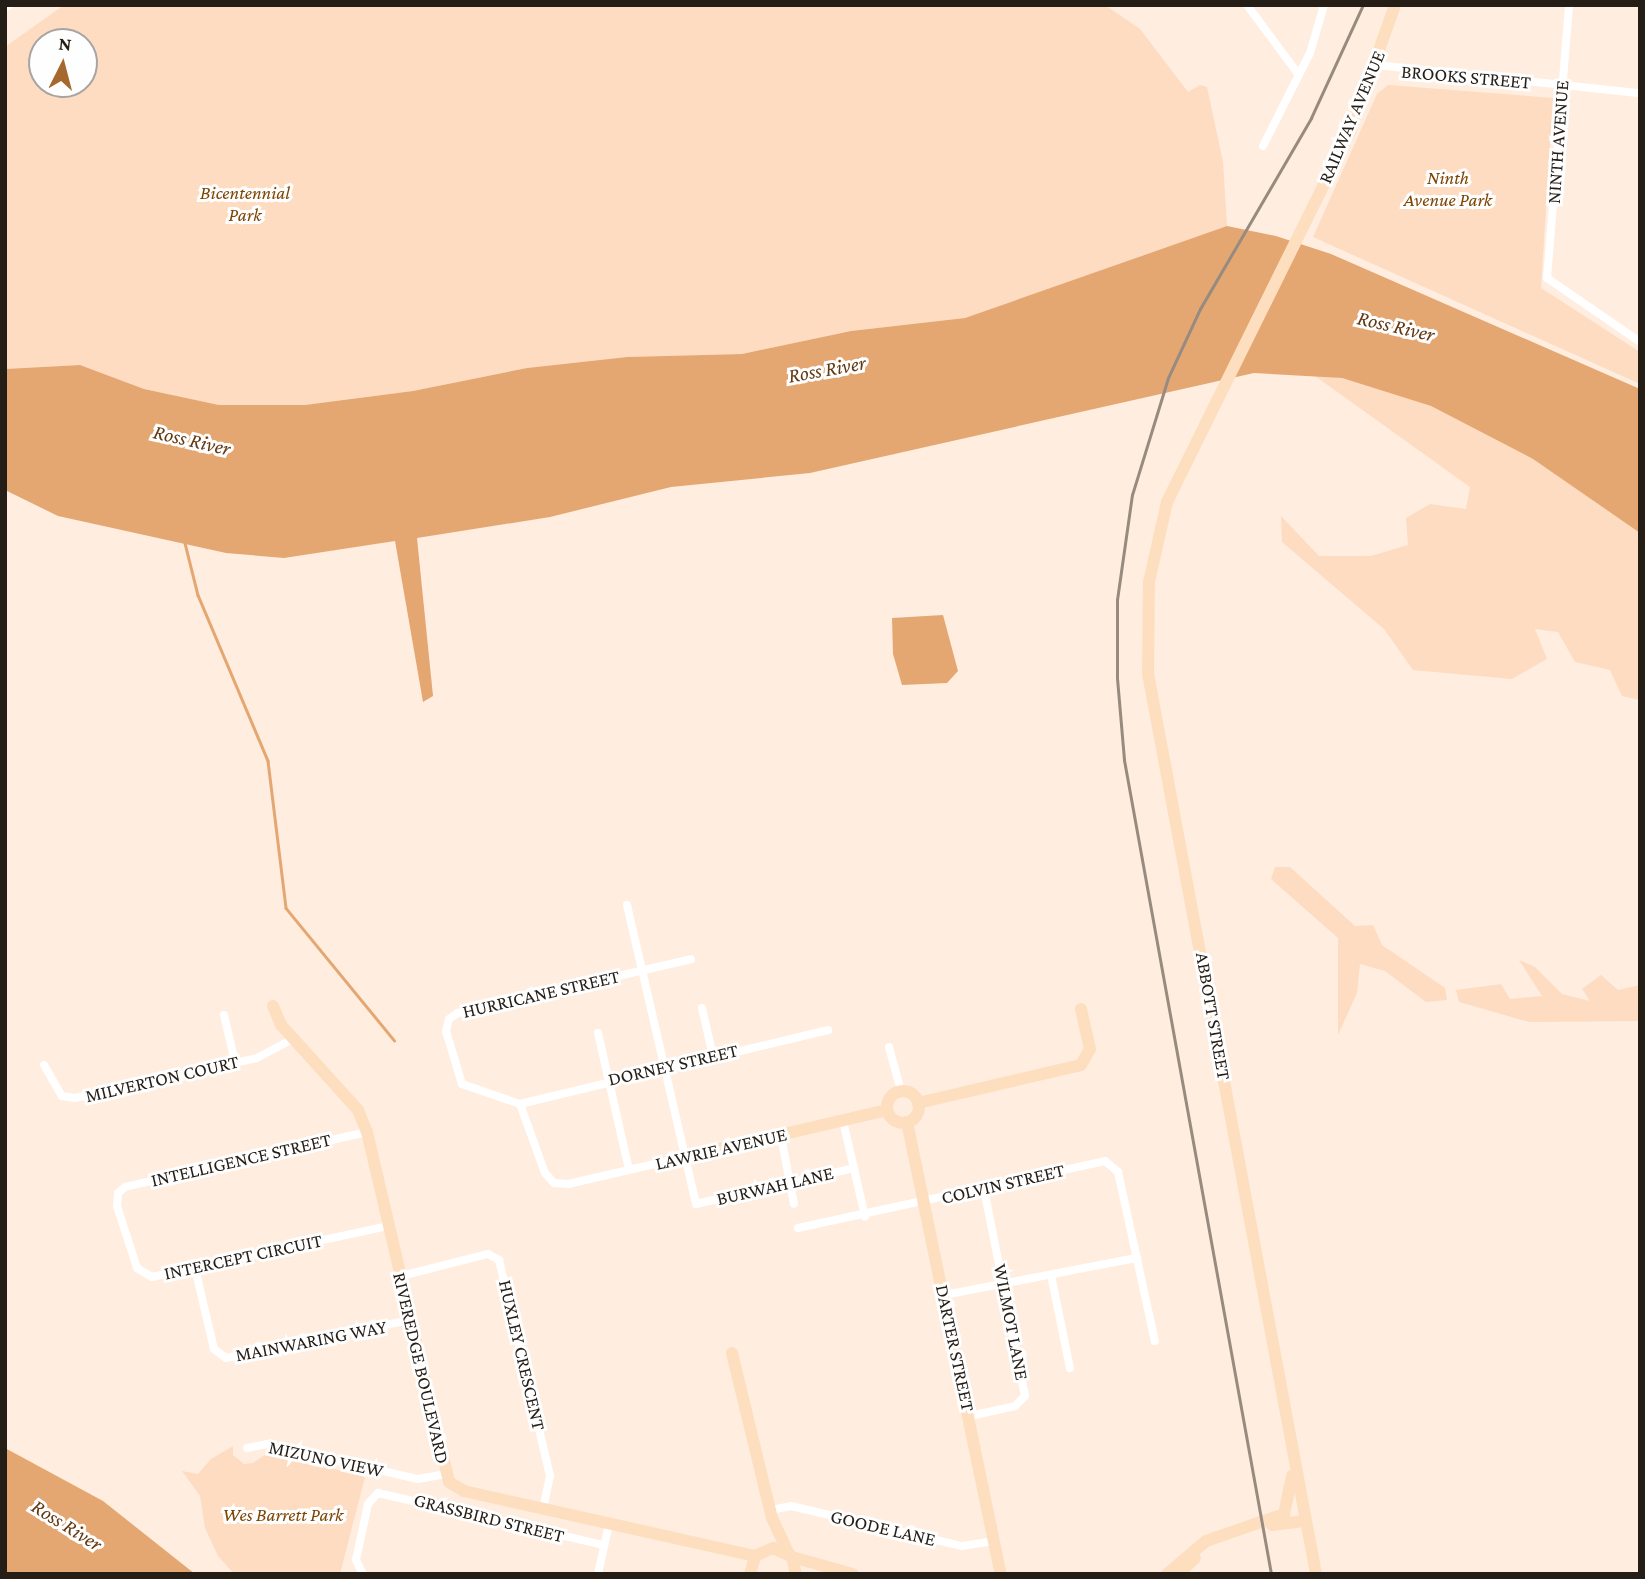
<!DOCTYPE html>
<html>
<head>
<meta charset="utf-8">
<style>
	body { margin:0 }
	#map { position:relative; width:1645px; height:1579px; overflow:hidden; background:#ffeddf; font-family:"Crimson Pro",serif }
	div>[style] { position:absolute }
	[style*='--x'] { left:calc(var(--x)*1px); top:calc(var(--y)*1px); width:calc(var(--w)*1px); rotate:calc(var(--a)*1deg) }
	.green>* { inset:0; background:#fddcc2 }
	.water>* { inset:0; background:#e5a772 }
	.stream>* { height:2.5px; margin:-1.25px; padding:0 1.25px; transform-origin:1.25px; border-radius:1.25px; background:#e5a772 }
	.street>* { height:8px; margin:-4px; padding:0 4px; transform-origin:4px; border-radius:4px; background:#fff }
	.secondary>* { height:12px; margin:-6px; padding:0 6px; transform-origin:6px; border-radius:6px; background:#fddfc0 }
	.secondary>.ring { margin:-6px; padding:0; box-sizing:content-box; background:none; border:12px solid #fddfc0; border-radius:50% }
	.rail>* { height:2.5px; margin:-1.25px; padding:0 1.25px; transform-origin:1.25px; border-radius:1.25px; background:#978b80 }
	span { translate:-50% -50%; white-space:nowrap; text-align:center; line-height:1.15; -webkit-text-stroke:6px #fefefe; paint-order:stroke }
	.street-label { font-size:19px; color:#251e17 }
	.park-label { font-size:19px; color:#7c4400; font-style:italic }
	.water-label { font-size:21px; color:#613810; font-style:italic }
	.frame { position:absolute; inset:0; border:7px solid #251e17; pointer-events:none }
	.north { position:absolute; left:28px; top:28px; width:70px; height:70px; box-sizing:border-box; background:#fefefe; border:2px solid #a7a4a2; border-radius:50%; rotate:6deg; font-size:19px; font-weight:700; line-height:28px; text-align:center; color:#251e17 }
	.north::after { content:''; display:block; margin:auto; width:24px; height:32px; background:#a6682d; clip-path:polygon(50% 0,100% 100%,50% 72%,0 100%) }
</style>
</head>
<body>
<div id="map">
	<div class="green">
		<i style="clip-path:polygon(evenodd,64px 5px,1105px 5px,1140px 29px,1188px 92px,1200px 85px,1207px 87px,1223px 162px,1227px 226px,965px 318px,851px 331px,742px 354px,627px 357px,527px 368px,413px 391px,305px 405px,219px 405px,144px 389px,80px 365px,5px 369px,5px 47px,64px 5px,42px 42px,84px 42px,84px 84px,42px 84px,42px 42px)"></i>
		<i style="clip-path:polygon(1388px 85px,1553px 98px,1541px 288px,1640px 352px,1640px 384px,1313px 237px,1377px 94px)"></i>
		<i style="clip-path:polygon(1315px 376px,1342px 378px,1431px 406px,1533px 459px,1640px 533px,1640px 700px,1622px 696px,1610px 670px,1575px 662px,1558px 632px,1535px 629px,1547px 659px,1512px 679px,1413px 670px,1384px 629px,1282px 542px,1281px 516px,1319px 556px,1371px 556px,1408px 545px,1406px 518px,1430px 504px,1466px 509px,1470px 487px)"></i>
		<i style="clip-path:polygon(1275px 867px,1290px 867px,1355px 926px,1373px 925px,1382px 945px,1445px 988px,1447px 1000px,1426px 1002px,1385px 971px,1360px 964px,1357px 993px,1338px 1035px,1338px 938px,1271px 879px)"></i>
		<i style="clip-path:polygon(1519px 960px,1535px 967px,1562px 994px,1590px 1001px,1582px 989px,1601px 975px,1618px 990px,1640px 985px,1640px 1021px,1529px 1022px,1459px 1002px,1456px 990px,1501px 984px,1510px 999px,1542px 996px)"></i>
		<i style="clip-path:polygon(233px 1446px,233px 1455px,244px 1464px,253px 1463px,269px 1452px,365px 1477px,340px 1574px,234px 1574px,218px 1556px,205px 1528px,200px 1496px,182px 1471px,198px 1474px,211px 1459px)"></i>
	</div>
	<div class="water">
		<i style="clip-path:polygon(1227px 226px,1276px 236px,1331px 254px,1640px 389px,1640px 533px,1533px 459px,1431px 406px,1342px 378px,1254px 373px,810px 473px,671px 487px,550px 517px,417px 538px,433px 696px,423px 702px,395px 541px,284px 558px,226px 553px,58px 516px,5px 490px,5px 369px,80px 365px,144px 389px,219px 405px,305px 405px,413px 391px,527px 368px,627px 357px,742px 354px,851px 331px,965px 318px)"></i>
		<i style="clip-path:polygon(943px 615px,958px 671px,947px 683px,902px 685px,893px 654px,892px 618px)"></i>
		<i style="clip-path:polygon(5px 1448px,103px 1501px,195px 1574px,5px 1574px)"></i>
	</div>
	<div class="stream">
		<i style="--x:185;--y:543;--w:54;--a:76"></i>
		<i style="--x:198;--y:595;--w:180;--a:67.1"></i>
		<i style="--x:268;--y:761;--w:148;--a:83"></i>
		<i style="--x:286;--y:908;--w:171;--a:50.7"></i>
	</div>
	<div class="street">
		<i style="--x:1247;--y:5;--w:87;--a:53.4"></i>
		<i style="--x:1569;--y:5;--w:274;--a:94.6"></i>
		<i style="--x:1547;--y:278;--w:113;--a:34.5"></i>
		<i style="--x:5;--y:8;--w:5;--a:-37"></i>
		<i style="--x:1376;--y:65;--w:265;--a:6.1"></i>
		<i style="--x:1263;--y:146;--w:104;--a:-63.2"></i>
		<i style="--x:1310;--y:53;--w:50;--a:-73.7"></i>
		<i style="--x:627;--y:905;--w:307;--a:77"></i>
		<i style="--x:696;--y:1204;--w:162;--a:-12.8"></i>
		<i style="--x:702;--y:1008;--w:49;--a:77.1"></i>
		<i style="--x:224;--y:1015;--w:48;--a:76.8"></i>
		<i style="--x:598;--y:1033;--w:139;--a:77.2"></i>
		<i style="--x:889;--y:1047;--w:46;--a:74.7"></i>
		<i style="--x:44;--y:1065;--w:36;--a:60"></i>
		<i style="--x:62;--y:1096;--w:13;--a:9"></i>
		<i style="--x:75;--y:1098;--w:186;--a:-12.4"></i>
		<i style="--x:257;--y:1058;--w:40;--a:-28"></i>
		<i style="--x:520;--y:1104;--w:317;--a:-13.5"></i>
		<i style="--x:843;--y:1121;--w:98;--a:77"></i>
		<i style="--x:367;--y:1132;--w:248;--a:167.2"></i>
		<i style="--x:125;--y:1187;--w:9;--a:139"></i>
		<i style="--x:118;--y:1193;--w:13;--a:94"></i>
		<i style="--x:117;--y:1206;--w:65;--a:72.1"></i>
		<i style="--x:137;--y:1268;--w:17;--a:31"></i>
		<i style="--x:152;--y:1277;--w:241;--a:-12.2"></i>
		<i style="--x:781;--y:1136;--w:69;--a:79.2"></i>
		<i style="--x:685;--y:1157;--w:120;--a:167"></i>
		<i style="--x:568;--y:1184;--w:14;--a:-176"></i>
		<i style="--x:554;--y:1183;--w:13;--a:-132"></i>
		<i style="--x:545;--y:1173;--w:73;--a:-109.9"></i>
		<i style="--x:520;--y:1104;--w:61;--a:-161"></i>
		<i style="--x:462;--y:1084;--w:55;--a:-106.8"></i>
		<i style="--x:446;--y:1031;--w:12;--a:-76"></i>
		<i style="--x:449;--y:1019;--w:11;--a:-34"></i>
		<i style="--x:458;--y:1013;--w:239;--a:-13"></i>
		<i style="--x:798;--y:1228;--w:314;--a:-12.3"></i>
		<i style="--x:1105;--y:1161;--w:17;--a:40"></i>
		<i style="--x:1118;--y:1172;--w:173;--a:77.7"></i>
		<i style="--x:195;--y:1268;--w:83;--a:76.8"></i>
		<i style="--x:214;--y:1349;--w:15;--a:37"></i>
		<i style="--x:226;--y:1358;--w:187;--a:-11.7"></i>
		<i style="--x:1051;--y:1275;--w:95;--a:78.5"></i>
		<i style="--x:401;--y:1276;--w:90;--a:-14.2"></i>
		<i style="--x:488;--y:1254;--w:13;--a:29"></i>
		<i style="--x:499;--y:1260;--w:222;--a:76.7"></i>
		<i style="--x:550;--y:1476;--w:34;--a:102"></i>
		<i style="--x:944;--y:1295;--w:197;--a:-10.9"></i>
		<i style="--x:970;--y:1416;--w:46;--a:-12.5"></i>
		<i style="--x:1015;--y:1406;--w:14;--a:-45"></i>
		<i style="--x:1025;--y:1396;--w:212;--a:-101.2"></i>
		<i style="--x:247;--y:1448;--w:20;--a:-11"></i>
		<i style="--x:267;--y:1444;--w:155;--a:13.1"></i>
		<i style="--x:418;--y:1479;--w:27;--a:-10"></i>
		<i style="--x:771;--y:1510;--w:20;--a:-11"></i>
		<i style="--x:791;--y:1506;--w:176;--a:13.2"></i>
		<i style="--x:962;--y:1546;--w:33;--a:-9"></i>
		<i style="--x:363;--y:1574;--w:16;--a:-117"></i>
		<i style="--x:356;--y:1560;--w:57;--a:-77.9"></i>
		<i style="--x:368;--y:1504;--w:15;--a:-48"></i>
		<i style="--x:378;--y:1493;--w:232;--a:13"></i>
		<i style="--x:598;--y:1574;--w:51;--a:-77.6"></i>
	</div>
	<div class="secondary">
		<i style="--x:273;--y:1006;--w:21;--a:67"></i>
		<i style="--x:281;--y:1025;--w:115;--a:47.8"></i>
		<i style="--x:358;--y:1110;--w:24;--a:68"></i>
		<i style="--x:367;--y:1132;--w:359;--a:76.8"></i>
		<i style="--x:449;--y:1482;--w:17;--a:31"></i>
		<i style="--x:464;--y:1491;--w:298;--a:12.6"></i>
		<i class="ring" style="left:887px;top:1091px;width:20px;height:20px"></i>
		<i style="--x:918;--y:1103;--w:167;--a:-13.1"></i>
		<i style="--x:1081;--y:1065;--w:18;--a:-61"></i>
		<i style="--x:1090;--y:1049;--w:41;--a:-102.7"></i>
		<i style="--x:907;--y:1122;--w:462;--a:78.3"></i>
		<i style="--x:685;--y:1157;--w:207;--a:-13.1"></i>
		<i style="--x:732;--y:1353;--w:170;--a:76.4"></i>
		<i style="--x:772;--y:1518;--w:38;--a:65"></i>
		<i style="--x:1272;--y:1525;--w:34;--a:-7"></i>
		<i style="--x:792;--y:1557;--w:63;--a:15.6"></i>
		<i style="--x:750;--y:1574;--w:19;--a:-74"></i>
		<i style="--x:755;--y:1556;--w:20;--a:-24"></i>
		<i style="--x:773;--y:1548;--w:21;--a:25"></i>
		<i style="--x:792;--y:1557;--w:17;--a:77"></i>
		<i style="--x:1167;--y:1574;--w:51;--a:-40.2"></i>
		<i style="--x:1206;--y:1541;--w:83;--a:-19.1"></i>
		<i style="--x:1284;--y:1514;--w:39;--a:-78"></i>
		<i style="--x:1178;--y:1574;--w:23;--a:-43"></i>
		<i style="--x:1316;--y:1574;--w:916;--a:-100.57"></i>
		<i style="--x:1148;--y:674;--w:92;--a:-89.4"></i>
		<i style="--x:1149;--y:582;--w:82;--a:-77.3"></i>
		<i style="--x:1167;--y:502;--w:414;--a:-63.7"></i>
		<i style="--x:1350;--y:131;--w:134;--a:-70.3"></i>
	</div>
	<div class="rail">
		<i style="--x:1271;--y:1574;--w:827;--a:-100.24"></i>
		<i style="--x:1124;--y:760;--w:82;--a:-94.9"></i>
		<i style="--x:1117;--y:678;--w:78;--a:-90"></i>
		<i style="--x:1117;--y:600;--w:106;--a:-81.9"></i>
		<i style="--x:1132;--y:495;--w:122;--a:-72.9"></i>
		<i style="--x:1168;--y:378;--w:76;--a:-65.1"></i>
		<i style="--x:1200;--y:309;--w:221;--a:-59.8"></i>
		<i style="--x:1311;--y:118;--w:124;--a:-65.3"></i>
	</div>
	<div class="street-label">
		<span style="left:1466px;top:77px;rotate:5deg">BROOKS STREET</span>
		<span style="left:1352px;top:117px;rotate:-67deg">RAILWAY AVENUE</span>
		<span style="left:1558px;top:142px;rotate:-86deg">NINTH AVENUE</span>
		<span style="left:541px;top:994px;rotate:-13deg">HURRICANE STREET</span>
		<span style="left:1213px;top:1016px;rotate:80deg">ABBOTT STREET</span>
		<span style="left:673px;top:1065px;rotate:-13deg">DORNEY STREET</span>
		<span style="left:162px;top:1079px;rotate:-13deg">MILVERTON COURT</span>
		<span style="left:721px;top:1149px;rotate:-13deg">LAWRIE AVENUE</span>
		<span style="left:241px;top:1160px;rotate:-13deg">INTELLIGENCE STREET</span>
		<span style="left:1003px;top:1184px;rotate:-13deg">COLVIN STREET</span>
		<span style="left:775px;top:1186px;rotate:-13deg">BURWAH LANE</span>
		<span style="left:243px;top:1257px;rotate:-12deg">INTERCEPT CIRCUIT</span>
		<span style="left:1011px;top:1322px;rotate:79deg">WILMOT LANE</span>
		<span style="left:311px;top:1341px;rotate:-11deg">MAINWARING WAY</span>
		<span style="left:955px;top:1348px;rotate:78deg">DARTER STREET</span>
		<span style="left:522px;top:1355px;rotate:77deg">HUXLEY CRESCENT</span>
		<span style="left:421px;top:1368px;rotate:77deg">RIVEREDGE BOULEVARD</span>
		<span style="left:326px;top:1459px;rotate:12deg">MIZUNO VIEW</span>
		<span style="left:489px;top:1518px;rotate:14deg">GRASSBIRD STREET</span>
		<span style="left:883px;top:1528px;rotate:13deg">GOODE LANE</span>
	</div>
	<div class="park-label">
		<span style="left:1448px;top:189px">Ninth<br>Avenue Park</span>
		<span style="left:245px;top:204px">Bicentennial<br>Park</span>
		<span style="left:283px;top:1515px">Wes Barrett Park</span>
	</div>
	<div class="water-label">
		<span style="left:1396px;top:326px;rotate:13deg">Ross River</span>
		<span style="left:827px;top:369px;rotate:-10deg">Ross River</span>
		<span style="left:192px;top:440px;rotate:13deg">Ross River</span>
		<span style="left:67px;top:1525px;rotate:32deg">Ross River</span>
	</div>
	<div class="frame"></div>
	<div class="north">N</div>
</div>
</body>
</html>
